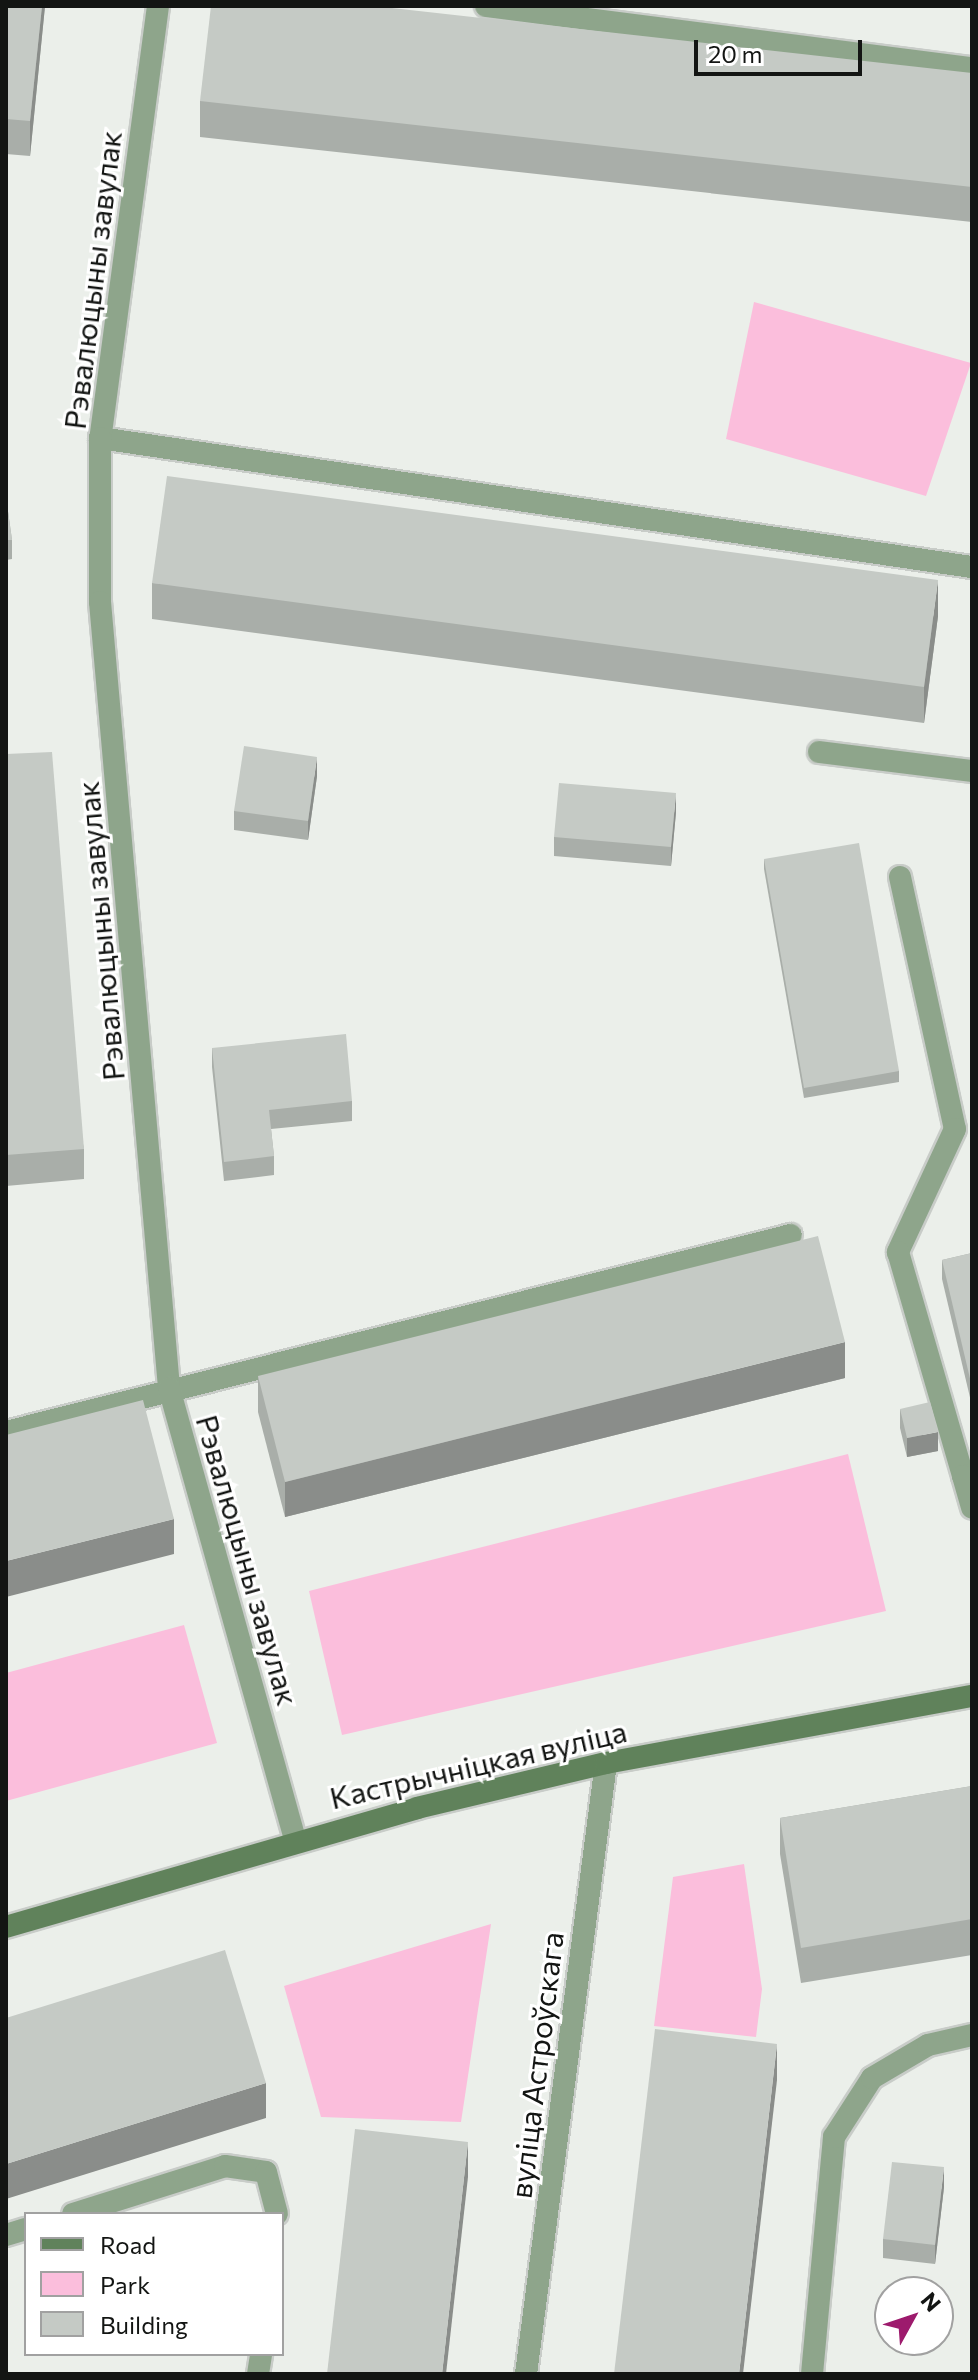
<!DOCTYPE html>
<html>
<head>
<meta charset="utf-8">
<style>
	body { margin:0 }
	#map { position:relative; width:978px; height:2380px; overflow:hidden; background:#ebefea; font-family:Commissioner,sans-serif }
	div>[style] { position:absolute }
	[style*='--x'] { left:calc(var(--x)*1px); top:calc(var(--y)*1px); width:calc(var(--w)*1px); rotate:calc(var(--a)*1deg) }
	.green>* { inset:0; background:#fbbedc }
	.roads { filter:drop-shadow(2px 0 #c8ccc8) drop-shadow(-2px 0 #c8ccc8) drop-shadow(0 2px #c8ccc8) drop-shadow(0 -2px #c8ccc8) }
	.service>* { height:22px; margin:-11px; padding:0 11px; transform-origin:11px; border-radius:11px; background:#8ea58b }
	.minor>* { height:22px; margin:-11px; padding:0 11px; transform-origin:11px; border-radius:11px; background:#8ea58b }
	.secondary>* { height:22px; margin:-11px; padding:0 11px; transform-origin:11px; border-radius:11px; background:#60825b }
	.wall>* { inset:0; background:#a9aea9 }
	.shaded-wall>* { inset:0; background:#8a8d8a }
	.building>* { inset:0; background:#c5cac5 }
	span { translate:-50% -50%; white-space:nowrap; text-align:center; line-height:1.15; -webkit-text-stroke:6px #fff; paint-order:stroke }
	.street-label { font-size:30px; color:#131513 }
	.frame { position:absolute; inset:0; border:8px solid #131513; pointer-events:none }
	.legend { position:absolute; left:24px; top:2212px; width:260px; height:144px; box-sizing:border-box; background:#fff; border:2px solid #a1a1a1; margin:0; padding:10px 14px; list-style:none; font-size:24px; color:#131513 }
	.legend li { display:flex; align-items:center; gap:16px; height:40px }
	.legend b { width:40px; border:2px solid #a1a1a1 }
	.north { position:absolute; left:874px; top:2276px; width:80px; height:80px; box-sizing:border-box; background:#fff; border:2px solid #a1a1a1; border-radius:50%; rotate:50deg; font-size:22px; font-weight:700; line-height:32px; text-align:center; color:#131513 }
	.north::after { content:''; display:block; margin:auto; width:28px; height:36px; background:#9d1b6d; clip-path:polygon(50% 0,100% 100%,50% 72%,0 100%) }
	.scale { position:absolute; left:694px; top:40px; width:168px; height:36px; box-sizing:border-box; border:4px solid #131513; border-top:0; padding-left:10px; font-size:24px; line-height:28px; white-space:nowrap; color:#131513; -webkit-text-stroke:6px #fff; paint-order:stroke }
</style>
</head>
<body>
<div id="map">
	<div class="green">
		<i style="clip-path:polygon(754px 302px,971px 363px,926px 496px,726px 439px)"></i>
		<i style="clip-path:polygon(848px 1454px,886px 1611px,342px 1735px,309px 1591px)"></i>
		<i style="clip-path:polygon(184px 1625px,217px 1743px,6px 1801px,6px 1673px)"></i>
		<i style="clip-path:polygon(744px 1864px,762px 1989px,756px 2037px,654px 2026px,673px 1877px)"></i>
		<i style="clip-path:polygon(491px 1924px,461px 2122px,321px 2117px,284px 1986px)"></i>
	</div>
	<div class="roads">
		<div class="service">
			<i style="--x:486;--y:6;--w:490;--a:7.3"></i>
			<i style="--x:100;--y:438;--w:881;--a:8.42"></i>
			<i style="--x:819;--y:752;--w:154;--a:7.1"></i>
			<i style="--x:900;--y:877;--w:258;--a:77.7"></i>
			<i style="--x:955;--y:1129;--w:136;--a:114.9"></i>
			<i style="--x:898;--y:1252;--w:233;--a:73.8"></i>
			<i style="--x:6;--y:1432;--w:809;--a:-14.09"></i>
			<i style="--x:972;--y:1475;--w:9;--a:174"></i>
			<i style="--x:963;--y:1476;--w:33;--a:74"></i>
			<i style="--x:73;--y:2214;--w:159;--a:-17.5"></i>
			<i style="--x:225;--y:2166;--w:41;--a:8.3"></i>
			<i style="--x:266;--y:2172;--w:43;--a:75.3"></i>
			<i style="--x:6;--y:2235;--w:21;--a:-17"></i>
			<i style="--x:258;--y:2374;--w:20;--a:-81"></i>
			<i style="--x:812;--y:2374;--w:238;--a:-84.7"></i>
			<i style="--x:834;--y:2137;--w:70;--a:-57.2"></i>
			<i style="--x:872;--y:2078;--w:65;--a:-30.5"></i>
			<i style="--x:928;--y:2045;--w:45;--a:-12.8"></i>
		</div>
		<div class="minor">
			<i style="--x:158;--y:6;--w:436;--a:97.6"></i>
			<i style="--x:100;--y:438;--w:164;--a:90"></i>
			<i style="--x:100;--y:602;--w:789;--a:84.98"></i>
			<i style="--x:169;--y:1388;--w:467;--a:74.4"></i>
			<i style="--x:526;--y:2374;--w:616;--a:-82.54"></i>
		</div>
		<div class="secondary">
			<i style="--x:6;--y:1927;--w:428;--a:-16.1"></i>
			<i style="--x:417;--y:1808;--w:194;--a:-13.4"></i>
			<i style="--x:606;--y:1763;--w:372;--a:-10.4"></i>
		</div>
	</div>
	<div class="wall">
		<i style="clip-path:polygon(6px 6px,45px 6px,30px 156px,6px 154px)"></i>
		<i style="clip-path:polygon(972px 73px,972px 222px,200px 137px,200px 101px)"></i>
		<i style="clip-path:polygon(6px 497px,12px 540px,12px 559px,6px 560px)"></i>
		<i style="clip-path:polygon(152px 583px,938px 616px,924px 723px,152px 619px)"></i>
		<i style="clip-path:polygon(6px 754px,84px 1149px,84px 1179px,6px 1186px)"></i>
		<i style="clip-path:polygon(317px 776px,308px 840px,234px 830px,234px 811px)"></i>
		<i style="clip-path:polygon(676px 812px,671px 866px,554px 856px,554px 837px)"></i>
		<i style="clip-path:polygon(764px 859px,899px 1071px,899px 1082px,804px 1098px,764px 869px)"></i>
		<i style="clip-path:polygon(212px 1048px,352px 1101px,352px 1121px,271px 1129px,274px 1156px,274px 1175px,224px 1181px,212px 1067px)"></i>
		<i style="clip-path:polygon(972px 1253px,972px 1406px,942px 1279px,942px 1260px)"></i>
		<i style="clip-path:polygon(258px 1376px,845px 1378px,285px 1517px,258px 1412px)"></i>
		<i style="clip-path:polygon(900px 1409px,938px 1451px,907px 1457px,900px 1428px)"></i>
		<i style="clip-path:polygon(972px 1786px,972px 1955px,801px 1983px,780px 1854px,780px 1818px)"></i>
		<i style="clip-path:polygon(944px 2187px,935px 2264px,883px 2258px,883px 2239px)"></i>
	</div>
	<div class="shaded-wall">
		<i style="clip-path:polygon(42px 6px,45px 6px,30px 156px,30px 121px)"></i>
		<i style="clip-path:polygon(938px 580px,938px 616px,924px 723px,924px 687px)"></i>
		<i style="clip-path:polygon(317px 757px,317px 776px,308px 840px,308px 821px)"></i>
		<i style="clip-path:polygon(676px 793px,676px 812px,671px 866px,671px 847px)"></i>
		<i style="clip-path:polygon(845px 1342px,845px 1378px,285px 1517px,285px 1482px)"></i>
		<i style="clip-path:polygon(938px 1432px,938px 1451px,907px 1457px,907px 1438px)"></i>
		<i style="clip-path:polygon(174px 1519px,174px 1554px,6px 1597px,6px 1561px)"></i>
		<i style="clip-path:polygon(777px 2044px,777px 2080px,743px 2374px,739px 2374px)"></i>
		<i style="clip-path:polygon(266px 2083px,266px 2118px,6px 2199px,6px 2164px)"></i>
		<i style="clip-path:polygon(468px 2142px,468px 2177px,446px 2374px,442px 2374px)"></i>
		<i style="clip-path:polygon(944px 2167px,944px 2187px,935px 2264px,935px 2245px)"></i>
	</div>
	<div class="building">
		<i style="clip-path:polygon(6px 6px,42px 6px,30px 121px,6px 119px)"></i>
		<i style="clip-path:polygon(211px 6px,374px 6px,972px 73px,972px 187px,200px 101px)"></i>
		<i style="clip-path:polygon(167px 476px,938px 580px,924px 687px,152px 583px)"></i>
		<i style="clip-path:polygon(6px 497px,12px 540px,6px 540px)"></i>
		<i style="clip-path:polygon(244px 746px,317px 757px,308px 821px,234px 811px)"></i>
		<i style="clip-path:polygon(52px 752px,84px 1149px,6px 1155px,6px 754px)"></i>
		<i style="clip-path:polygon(559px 783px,676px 793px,671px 847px,554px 837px)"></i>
		<i style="clip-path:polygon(859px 843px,899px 1071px,804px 1088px,764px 859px)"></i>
		<i style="clip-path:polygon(346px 1034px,352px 1101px,269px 1110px,274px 1156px,224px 1162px,212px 1048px)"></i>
		<i style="clip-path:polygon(818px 1236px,845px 1342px,285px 1482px,258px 1376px)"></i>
		<i style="clip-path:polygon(972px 1253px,972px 1387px,942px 1260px)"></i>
		<i style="clip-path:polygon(143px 1400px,174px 1519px,6px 1561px,6px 1435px)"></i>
		<i style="clip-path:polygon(930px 1402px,938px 1432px,907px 1438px,900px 1409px)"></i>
		<i style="clip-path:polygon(972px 1786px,972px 1919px,801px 1948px,780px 1818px)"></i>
		<i style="clip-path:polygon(225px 1950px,266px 2083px,6px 2164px,6px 2018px)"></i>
		<i style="clip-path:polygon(655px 2029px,777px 2044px,739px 2374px,614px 2374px)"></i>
		<i style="clip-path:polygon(355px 2129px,468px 2142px,442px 2374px,327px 2374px)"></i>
		<i style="clip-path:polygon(892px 2162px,944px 2167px,935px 2245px,883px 2239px)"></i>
	</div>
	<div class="street-label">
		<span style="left:92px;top:280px;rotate:-83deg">Рэвалюцыны завулак</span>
		<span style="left:100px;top:931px;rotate:-95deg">Рэвалюцыны завулак</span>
		<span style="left:248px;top:1560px;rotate:74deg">Рэвалюцыны завулак</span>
		<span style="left:478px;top:1764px;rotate:-13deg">Кастрычніцкая вуліца</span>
		<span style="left:536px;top:2065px;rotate:-83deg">вуліца Астроўскага</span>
	</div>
	<div class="frame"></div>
	<ul class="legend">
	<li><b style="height:10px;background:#60825b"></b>Road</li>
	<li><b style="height:22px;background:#fbbedc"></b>Park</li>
	<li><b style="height:22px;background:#c5cac5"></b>Building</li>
	</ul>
	<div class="north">N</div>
	<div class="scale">20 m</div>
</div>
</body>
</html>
